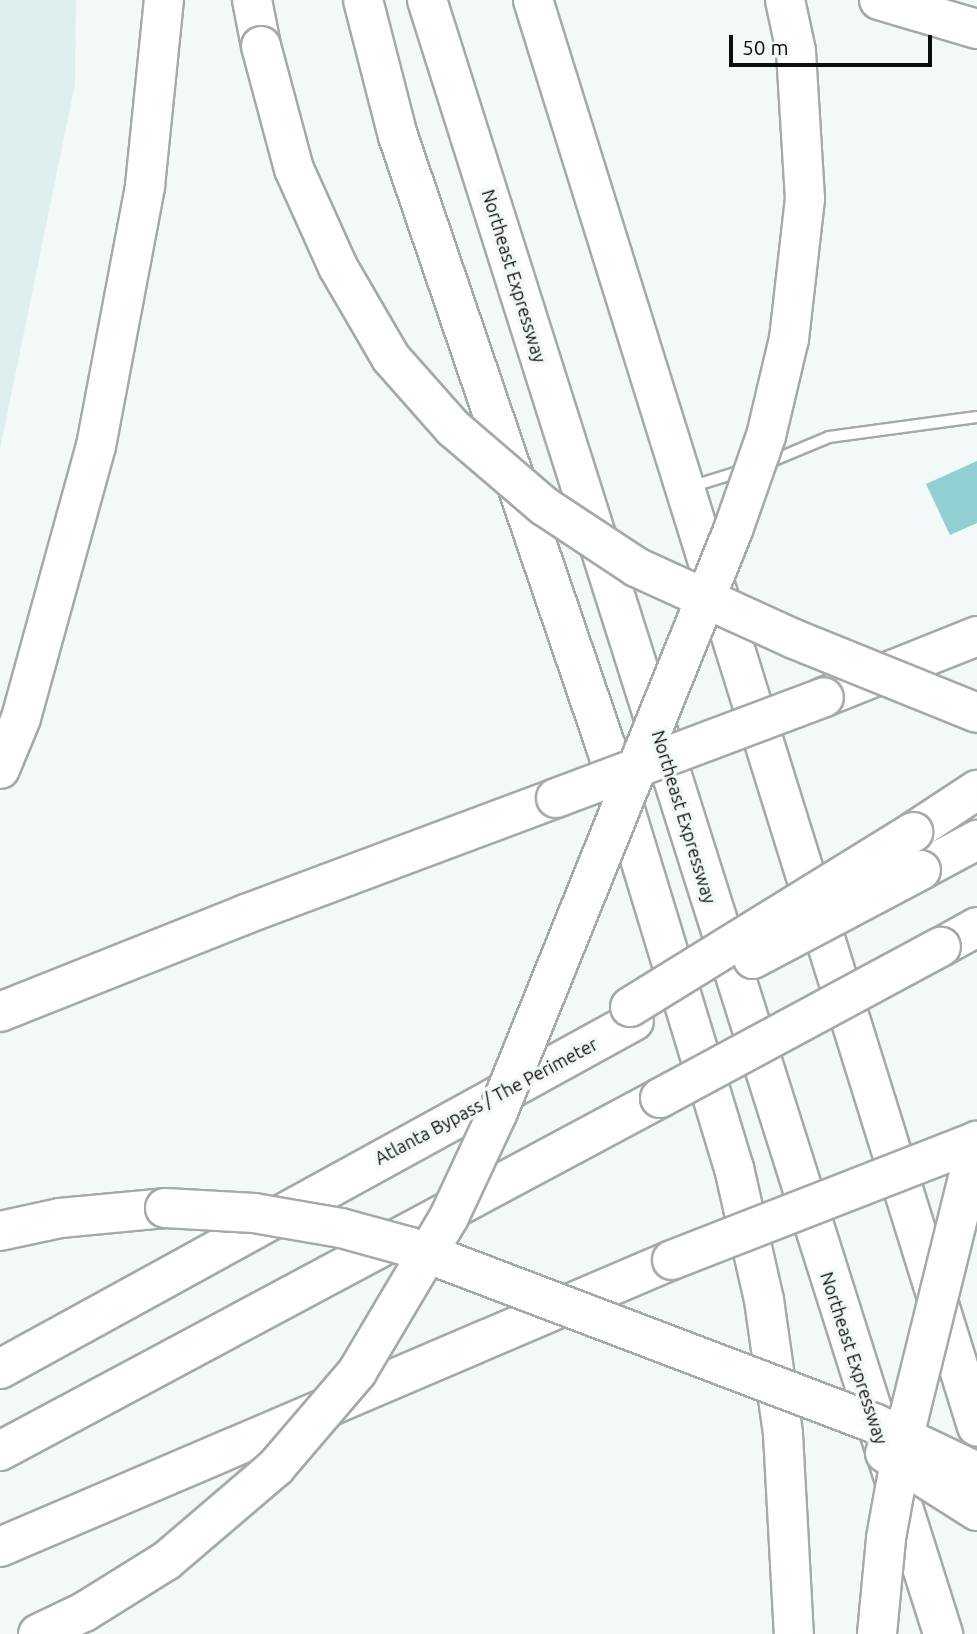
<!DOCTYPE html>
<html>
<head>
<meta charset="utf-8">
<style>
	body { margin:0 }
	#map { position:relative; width:977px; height:1634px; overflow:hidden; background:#f3f8f8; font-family:Ubuntu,sans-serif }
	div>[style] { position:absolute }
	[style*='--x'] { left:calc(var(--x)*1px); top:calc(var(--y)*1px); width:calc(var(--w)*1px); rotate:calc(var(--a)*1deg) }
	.built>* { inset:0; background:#dfeeef }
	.building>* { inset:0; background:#91cfd2 }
	.roads { filter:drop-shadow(2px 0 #a4a9a9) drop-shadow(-2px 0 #a4a9a9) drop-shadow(0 2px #a4a9a9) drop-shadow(0 -2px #a4a9a9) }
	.lane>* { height:10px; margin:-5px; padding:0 5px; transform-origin:5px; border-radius:5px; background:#fff }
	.highway>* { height:38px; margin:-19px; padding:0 19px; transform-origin:19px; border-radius:19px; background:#fff }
	.bridges { filter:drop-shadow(2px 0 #a4a9a9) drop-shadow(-2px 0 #a4a9a9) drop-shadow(0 2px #a4a9a9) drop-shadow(0 -2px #a4a9a9) }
	.highway-bridge>* { height:38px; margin:-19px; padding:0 19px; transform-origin:19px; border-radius:19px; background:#fff }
	span { translate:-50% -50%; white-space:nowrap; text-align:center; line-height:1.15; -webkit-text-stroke:7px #f3f8f8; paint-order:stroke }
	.street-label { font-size:18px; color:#0c0e0e }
	.scale { position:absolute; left:729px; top:35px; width:203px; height:32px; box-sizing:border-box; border:4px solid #0c0e0e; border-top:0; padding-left:9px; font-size:21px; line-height:24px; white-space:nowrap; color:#0c0e0e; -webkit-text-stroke:5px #f3f8f8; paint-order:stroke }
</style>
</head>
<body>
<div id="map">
	<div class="built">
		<i style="clip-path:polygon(0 0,76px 0,75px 84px,0 449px)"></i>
	</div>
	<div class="building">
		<i style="clip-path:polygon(977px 461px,977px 523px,950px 535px,926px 484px)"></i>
	</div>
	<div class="roads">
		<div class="lane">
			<i style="--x:767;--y:463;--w:67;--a:-22.8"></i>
			<i style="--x:829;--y:437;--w:149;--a:-7.7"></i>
			<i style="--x:690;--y:487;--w:58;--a:-17.2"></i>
		</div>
		<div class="highway">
			<i style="--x:252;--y:0;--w:47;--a:78.9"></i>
			<i style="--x:363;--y:0;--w:140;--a:75.6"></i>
			<i style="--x:398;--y:136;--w:645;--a:71.2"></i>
			<i style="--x:606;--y:747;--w:440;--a:73.1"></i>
			<i style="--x:734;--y:1168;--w:135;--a:77.2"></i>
			<i style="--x:764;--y:1300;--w:135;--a:81.9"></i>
			<i style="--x:783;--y:1434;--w:200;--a:86.9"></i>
			<i style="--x:427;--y:0;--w:1714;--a:72.47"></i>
			<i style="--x:533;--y:0;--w:1494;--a:72.71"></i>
			<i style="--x:879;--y:0;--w:102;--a:16.5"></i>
			<i style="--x:824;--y:697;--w:165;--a:-21.7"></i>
			<i style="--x:0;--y:769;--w:55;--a:-67.6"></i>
			<i style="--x:21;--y:718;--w:282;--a:-74.6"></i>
			<i style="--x:96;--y:446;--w:265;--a:-79.3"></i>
			<i style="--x:145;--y:186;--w:187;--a:-84.2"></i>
			<i style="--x:913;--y:832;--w:77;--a:-33.3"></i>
			<i style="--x:921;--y:870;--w:64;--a:-28.2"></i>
			<i style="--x:941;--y:947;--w:41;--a:-29.1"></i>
			<i style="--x:0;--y:1012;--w:265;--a:-21.7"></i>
			<i style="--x:246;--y:914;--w:331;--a:-20.5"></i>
			<i style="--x:0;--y:1231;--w:61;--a:-12.2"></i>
			<i style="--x:60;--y:1218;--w:105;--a:-5.4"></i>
			<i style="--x:0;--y:1369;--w:723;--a:-28.76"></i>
			<i style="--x:0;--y:1451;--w:748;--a:-28.14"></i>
			<i style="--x:0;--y:1547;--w:731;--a:-23.13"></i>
		</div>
	</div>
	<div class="bridges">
		<div class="highway-bridge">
			<i style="--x:261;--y:46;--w:127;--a:75"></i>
			<i style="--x:294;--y:169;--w:107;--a:65.8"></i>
			<i style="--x:338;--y:267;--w:105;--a:59.8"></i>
			<i style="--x:391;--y:358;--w:94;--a:48.5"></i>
			<i style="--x:453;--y:428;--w:120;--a:40.6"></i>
			<i style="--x:544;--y:506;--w:110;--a:33.5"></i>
			<i style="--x:636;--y:567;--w:174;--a:24.5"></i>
			<i style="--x:794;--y:639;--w:197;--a:22"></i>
			<i style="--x:556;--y:798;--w:286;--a:-20.6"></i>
			<i style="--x:753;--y:959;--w:190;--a:-27.9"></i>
			<i style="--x:630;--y:1007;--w:333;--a:-31.7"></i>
			<i style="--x:660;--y:1098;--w:319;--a:-28.3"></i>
			<i style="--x:165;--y:1208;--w:89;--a:3.2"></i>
			<i style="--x:254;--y:1213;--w:88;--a:9.8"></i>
			<i style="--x:341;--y:1228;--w:72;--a:15.4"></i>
			<i style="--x:410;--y:1247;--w:496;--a:20.8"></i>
			<i style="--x:874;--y:1423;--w:114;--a:25.4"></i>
			<i style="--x:672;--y:1260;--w:327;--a:-21.3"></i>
			<i style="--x:885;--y:1453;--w:109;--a:32.2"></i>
			<i style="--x:38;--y:1634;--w:51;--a:-25.6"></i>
			<i style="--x:84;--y:1612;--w:97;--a:-31.9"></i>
			<i style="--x:166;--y:1561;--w:145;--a:-40.5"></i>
			<i style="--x:276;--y:1467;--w:125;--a:-49.5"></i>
			<i style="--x:357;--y:1372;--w:180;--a:-59.3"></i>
			<i style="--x:449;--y:1217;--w:116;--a:-65"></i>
			<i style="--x:498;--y:1112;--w:628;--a:-68.01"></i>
			<i style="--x:733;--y:530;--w:100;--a:-70.7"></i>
			<i style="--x:766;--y:436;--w:100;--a:-76.7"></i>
			<i style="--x:789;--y:339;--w:141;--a:-83.5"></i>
			<i style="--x:805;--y:199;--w:148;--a:-93.5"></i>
			<i style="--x:796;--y:51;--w:52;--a:-102.2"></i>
			<i style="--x:877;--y:1634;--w:96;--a:-84.6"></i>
			<i style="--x:886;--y:1538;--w:112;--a:-79.7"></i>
			<i style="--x:906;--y:1428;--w:296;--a:-76.1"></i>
		</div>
	</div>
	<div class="street-label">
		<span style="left:514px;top:276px;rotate:73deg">Northeast Expressway</span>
		<span style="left:684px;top:817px;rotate:73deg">Northeast Expressway</span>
		<span style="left:486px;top:1101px;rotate:-28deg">Atlanta Bypass / The Perimeter</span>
		<span style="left:854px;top:1358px;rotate:72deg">Northeast Expressway</span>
	</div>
	<div class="scale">50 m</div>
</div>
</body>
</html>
